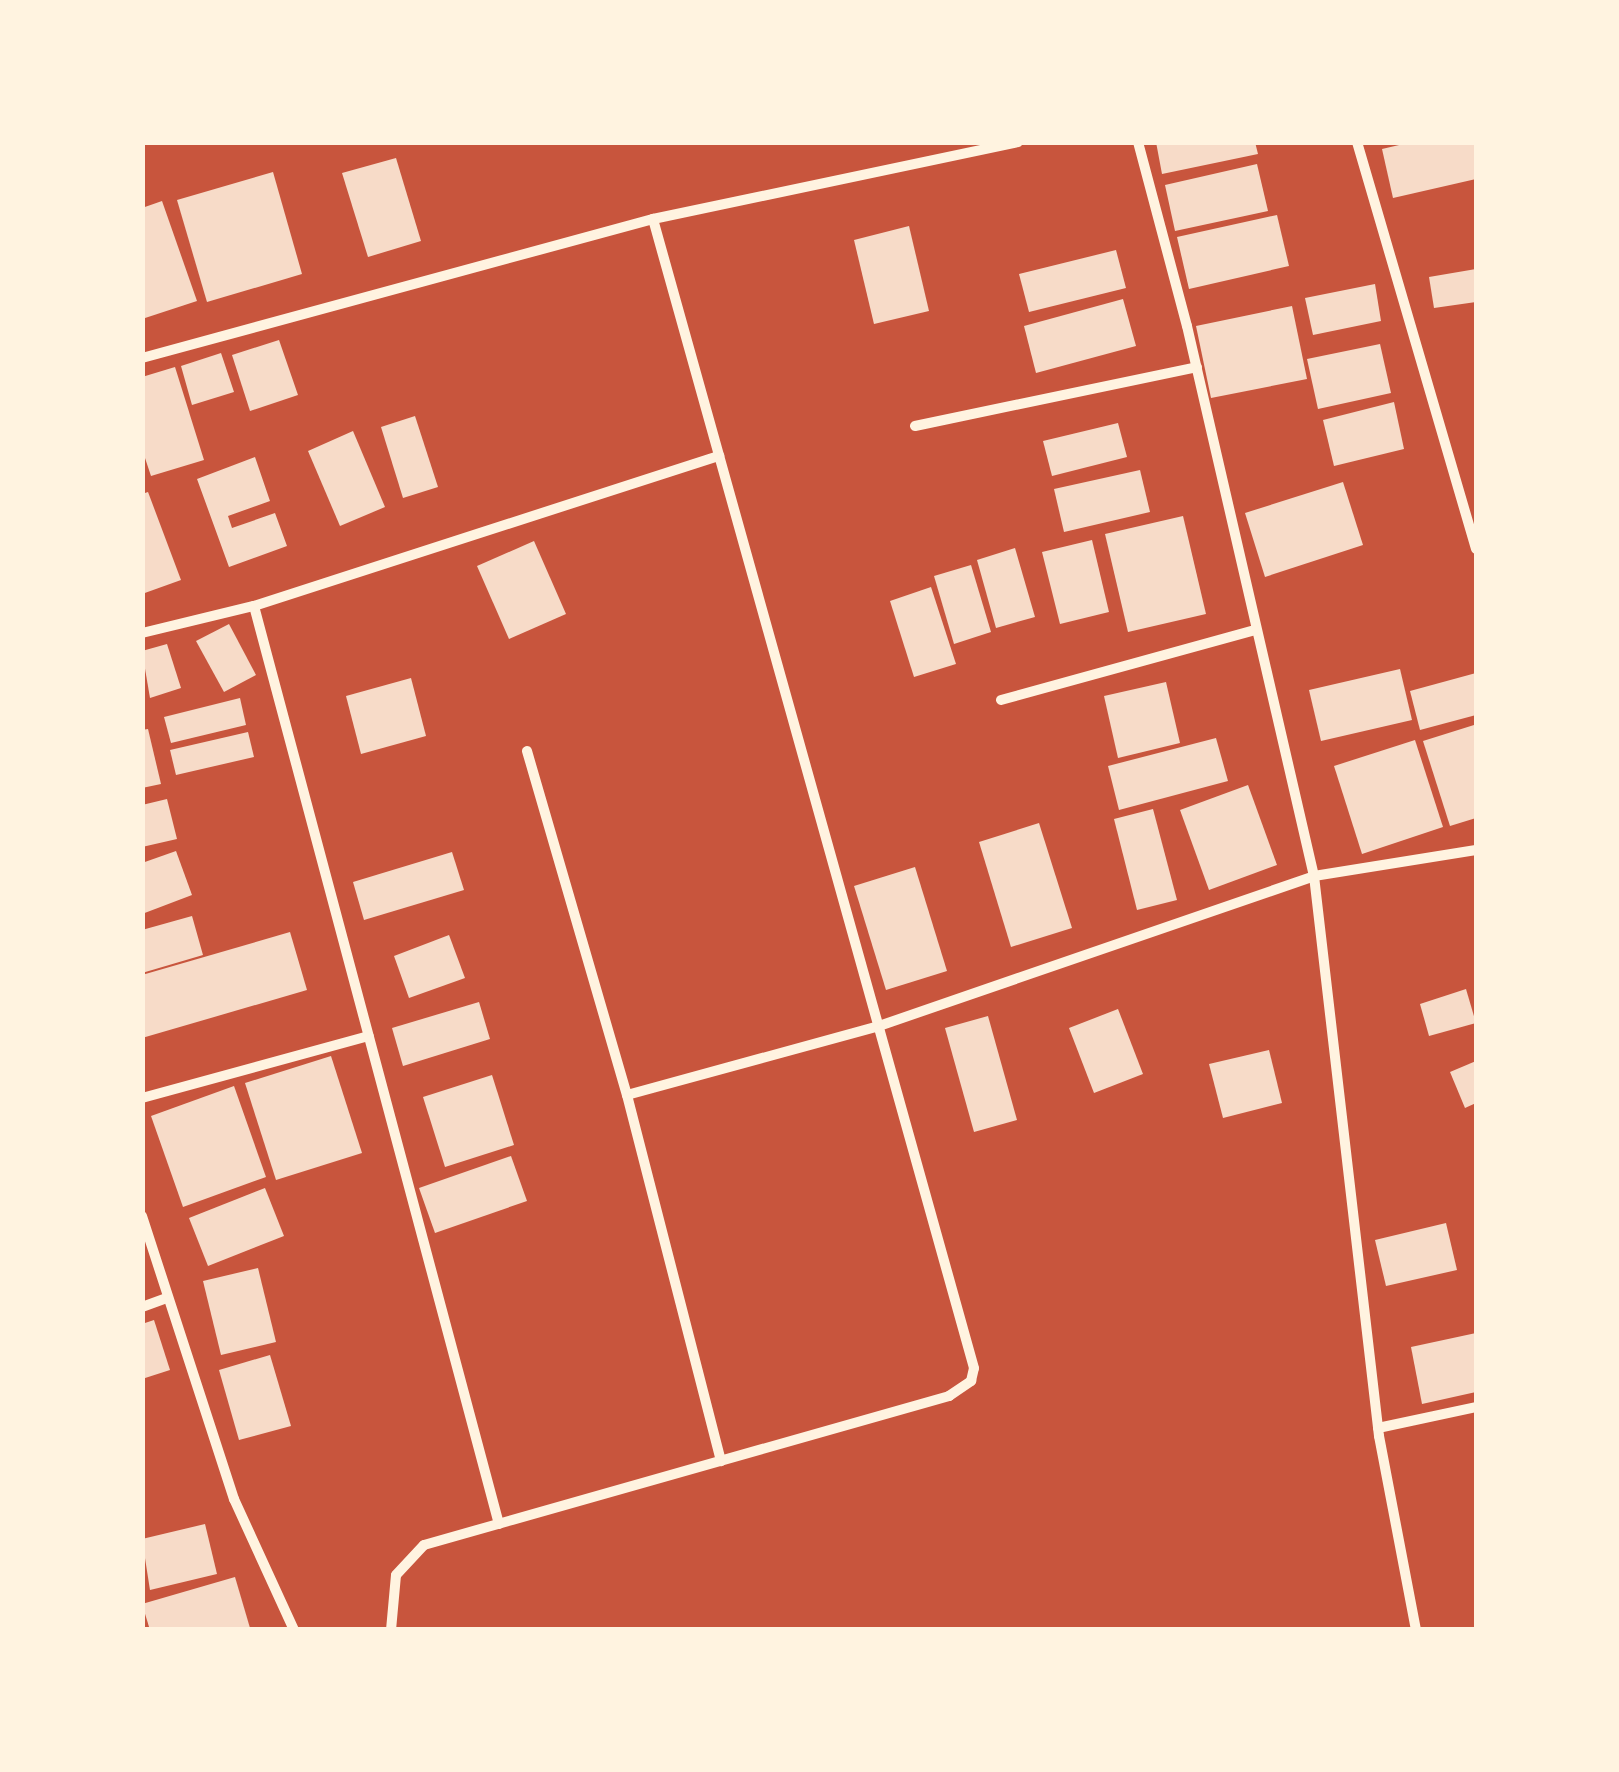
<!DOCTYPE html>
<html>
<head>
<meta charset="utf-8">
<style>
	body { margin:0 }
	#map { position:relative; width:1619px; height:1772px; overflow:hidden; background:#c8553d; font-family:Raleway,sans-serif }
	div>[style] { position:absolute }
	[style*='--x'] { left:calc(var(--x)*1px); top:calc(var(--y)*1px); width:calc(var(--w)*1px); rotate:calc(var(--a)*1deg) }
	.building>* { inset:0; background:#f7dbc8 }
	.minor>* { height:10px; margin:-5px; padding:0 5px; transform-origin:5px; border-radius:5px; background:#fff3e0 }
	span { translate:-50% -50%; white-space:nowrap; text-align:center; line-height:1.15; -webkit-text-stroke:8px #fff3e0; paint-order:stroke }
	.frame { position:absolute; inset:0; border:145px solid #fff3e0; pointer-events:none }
</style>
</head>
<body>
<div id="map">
	<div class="building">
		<i style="clip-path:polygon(1156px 142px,1255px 142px,1258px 154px,1162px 174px)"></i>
		<i style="clip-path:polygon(1412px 142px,1476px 142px,1476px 179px,1393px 198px,1382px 149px)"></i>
		<i style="clip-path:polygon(396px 158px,421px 241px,368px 257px,342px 173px)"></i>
		<i style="clip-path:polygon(1257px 164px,1268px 211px,1175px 231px,1165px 185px)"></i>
		<i style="clip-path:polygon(273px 172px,302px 274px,207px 302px,177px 200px)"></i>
		<i style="clip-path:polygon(162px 201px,197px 301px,142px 319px,142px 208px)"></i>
		<i style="clip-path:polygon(1277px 215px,1289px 266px,1189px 289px,1177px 237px)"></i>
		<i style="clip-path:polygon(909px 226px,929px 311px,874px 324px,854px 240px)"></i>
		<i style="clip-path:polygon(1116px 250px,1126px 288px,1029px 312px,1019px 274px)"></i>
		<i style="clip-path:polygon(1476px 269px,1476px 302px,1434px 308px,1429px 277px)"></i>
		<i style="clip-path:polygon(1375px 284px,1381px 321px,1313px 335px,1305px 298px)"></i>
		<i style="clip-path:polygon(1123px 299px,1136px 346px,1036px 373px,1024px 326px)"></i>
		<i style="clip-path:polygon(1292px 306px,1307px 379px,1211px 398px,1196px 326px)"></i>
		<i style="clip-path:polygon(279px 340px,298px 395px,250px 411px,232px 355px)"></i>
		<i style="clip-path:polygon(1380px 344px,1391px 393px,1318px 409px,1307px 359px)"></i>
		<i style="clip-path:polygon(221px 353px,234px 392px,192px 405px,181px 366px)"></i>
		<i style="clip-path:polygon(175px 367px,204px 460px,151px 476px,142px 449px,142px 377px)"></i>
		<i style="clip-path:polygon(1394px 402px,1404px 449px,1334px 466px,1323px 420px)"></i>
		<i style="clip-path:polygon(415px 416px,438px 487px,403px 498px,381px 427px)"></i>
		<i style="clip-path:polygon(1118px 423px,1127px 457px,1052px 476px,1043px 441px)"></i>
		<i style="clip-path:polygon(353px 431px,385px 507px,340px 526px,308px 451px)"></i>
		<i style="clip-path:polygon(255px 457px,270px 501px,228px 516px,232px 528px,275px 513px,287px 546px,229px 567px,197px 479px)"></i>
		<i style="clip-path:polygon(1140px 470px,1150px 512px,1064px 532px,1054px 489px)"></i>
		<i style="clip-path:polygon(1343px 482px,1363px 545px,1265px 577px,1245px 513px)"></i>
		<i style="clip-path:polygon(148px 492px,181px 580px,142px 594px,142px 494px)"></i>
		<i style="clip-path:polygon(1183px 516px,1206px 614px,1128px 632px,1105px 534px)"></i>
		<i style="clip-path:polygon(1092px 540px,1109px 612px,1060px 624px,1042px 552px)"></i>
		<i style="clip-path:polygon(534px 541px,566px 614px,509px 639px,477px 566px)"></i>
		<i style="clip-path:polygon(1015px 548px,1035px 617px,996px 628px,977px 560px)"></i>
		<i style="clip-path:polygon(971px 565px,991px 632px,954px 644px,934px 576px)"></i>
		<i style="clip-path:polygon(931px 587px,956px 664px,914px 677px,890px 601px)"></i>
		<i style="clip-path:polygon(229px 624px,256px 675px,224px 692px,196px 641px)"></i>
		<i style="clip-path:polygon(167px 644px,181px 688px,150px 698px,142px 651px)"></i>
		<i style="clip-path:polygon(1400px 669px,1412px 720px,1321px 741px,1309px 690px)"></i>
		<i style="clip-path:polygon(1476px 673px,1476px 715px,1420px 730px,1410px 691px)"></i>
		<i style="clip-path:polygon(411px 678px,426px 736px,361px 754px,346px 696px)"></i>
		<i style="clip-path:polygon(1166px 682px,1180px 743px,1118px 758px,1104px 696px)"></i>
		<i style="clip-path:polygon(240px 698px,246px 725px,171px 743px,164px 717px)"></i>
		<i style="clip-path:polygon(1474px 725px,1476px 818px,1450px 826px,1423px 741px)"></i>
		<i style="clip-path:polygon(148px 729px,161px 784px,142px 788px,142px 730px)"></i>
		<i style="clip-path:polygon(248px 732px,254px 757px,176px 775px,170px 750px)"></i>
		<i style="clip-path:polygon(1216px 738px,1228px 781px,1119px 810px,1108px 766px)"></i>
		<i style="clip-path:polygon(1415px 740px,1443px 827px,1362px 854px,1334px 766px)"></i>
		<i style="clip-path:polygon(1248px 785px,1277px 865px,1209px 890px,1180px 810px)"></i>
		<i style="clip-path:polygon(167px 799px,177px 839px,142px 847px,142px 805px)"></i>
		<i style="clip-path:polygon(1153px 809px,1177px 900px,1137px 910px,1114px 819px)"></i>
		<i style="clip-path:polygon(1039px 823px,1072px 928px,1011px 947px,979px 842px)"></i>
		<i style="clip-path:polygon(176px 851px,192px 895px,142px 914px,142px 863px)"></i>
		<i style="clip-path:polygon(452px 852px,464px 890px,364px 920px,353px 882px)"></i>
		<i style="clip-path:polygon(915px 867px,947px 971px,886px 990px,854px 886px)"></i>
		<i style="clip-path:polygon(192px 916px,203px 955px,142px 973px,142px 930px)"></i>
		<i style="clip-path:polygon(290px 932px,307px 990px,142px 1038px,142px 975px)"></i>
		<i style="clip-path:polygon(449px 935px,465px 978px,409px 998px,394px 956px)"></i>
		<i style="clip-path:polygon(1466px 989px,1476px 1023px,1429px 1036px,1420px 1004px)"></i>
		<i style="clip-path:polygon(479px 1002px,490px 1039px,403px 1066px,392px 1028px)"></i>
		<i style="clip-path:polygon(1118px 1009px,1143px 1074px,1094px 1093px,1069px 1028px)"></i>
		<i style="clip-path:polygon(988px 1016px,1017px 1120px,974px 1132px,945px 1028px)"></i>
		<i style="clip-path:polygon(1269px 1050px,1282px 1103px,1223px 1118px,1209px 1064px)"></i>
		<i style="clip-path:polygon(331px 1056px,362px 1153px,276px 1180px,245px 1083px)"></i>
		<i style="clip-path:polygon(1476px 1061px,1476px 1103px,1465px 1108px,1450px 1072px)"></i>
		<i style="clip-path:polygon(492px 1075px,514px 1145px,445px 1167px,423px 1097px)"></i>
		<i style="clip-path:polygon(234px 1086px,266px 1177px,183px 1207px,151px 1116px)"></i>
		<i style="clip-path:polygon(511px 1156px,527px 1201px,435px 1233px,419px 1188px)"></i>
		<i style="clip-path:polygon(265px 1188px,284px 1236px,208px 1266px,189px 1218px)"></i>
		<i style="clip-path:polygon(1446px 1223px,1457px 1270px,1386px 1286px,1375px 1240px)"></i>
		<i style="clip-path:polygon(258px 1268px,276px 1342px,221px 1355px,203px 1281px)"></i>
		<i style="clip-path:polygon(154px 1320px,170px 1370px,142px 1379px,142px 1324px)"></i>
		<i style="clip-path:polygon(1476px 1333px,1476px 1392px,1422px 1404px,1411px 1347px)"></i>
		<i style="clip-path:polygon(270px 1355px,291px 1426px,239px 1440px,219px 1370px)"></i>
		<i style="clip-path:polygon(205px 1524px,217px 1574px,150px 1590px,142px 1539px)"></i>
		<i style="clip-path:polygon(235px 1577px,250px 1628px,150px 1630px,142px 1604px)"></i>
	</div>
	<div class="minor">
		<i style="--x:1138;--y:142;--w:190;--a:75.1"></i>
		<i style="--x:1187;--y:326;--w:564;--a:77"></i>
		<i style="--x:1314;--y:876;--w:564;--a:83.38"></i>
		<i style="--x:1379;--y:1436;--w:197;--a:79.2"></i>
		<i style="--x:1357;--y:142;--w:424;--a:73.7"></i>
		<i style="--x:142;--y:358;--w:530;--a:-15.22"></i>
		<i style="--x:653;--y:219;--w:373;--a:-11.9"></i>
		<i style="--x:915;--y:426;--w:288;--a:-11.8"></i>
		<i style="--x:254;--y:606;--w:489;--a:-17.9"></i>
		<i style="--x:142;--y:633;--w:115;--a:-13.6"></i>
		<i style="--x:254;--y:606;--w:950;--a:75.06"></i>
		<i style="--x:1001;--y:700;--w:264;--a:-15.4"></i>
		<i style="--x:527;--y:751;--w:358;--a:73.8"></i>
		<i style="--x:627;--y:1095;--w:378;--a:75.6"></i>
		<i style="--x:627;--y:1095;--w:261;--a:-15.3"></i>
		<i style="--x:879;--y:1026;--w:460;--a:-19"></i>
		<i style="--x:1314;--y:876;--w:164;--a:-9.1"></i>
		<i style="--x:142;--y:1098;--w:235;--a:-15.3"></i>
		<i style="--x:142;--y:1216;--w:298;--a:72"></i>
		<i style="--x:234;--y:1499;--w:144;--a:65.4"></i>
		<i style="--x:142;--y:1307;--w:27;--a:-20"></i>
		<i style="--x:1378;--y:1428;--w:100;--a:-12.1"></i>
		<i style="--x:391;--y:1630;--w:55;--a:-84.8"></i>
		<i style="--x:396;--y:1575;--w:41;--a:-47"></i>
		<i style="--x:424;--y:1545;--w:546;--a:-15.84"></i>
		<i style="--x:949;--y:1396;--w:27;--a:-34"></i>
		<i style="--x:971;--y:1381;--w:13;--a:-77"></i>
		<i style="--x:974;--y:1368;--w:1193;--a:-105.61"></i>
	</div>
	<div class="frame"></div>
</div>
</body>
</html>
